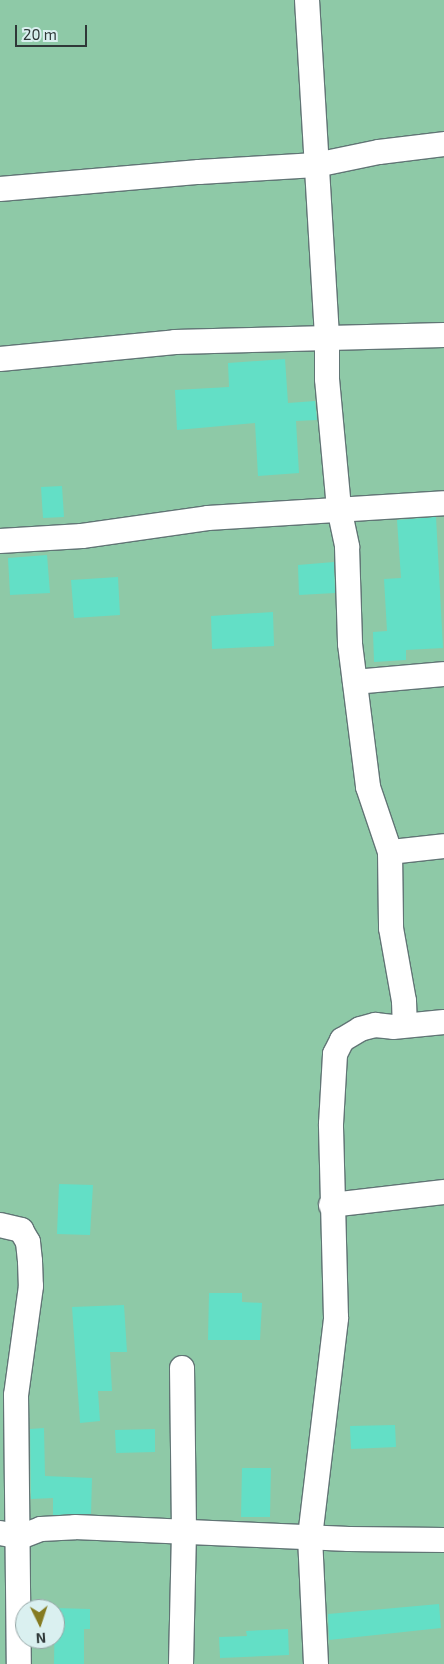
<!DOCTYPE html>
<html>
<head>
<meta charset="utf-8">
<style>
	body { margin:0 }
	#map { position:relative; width:444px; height:1664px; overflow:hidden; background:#daf0f0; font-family:"Exo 2",sans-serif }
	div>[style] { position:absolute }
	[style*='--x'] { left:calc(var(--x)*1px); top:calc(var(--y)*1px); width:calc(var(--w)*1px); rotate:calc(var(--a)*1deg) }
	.green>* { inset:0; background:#8ec9a7 }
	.building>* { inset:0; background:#63dfc6 }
	.roads { filter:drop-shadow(1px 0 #617575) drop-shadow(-1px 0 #617575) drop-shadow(0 1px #617575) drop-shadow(0 -1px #617575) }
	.minor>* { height:24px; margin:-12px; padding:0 12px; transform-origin:12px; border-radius:12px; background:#fff }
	span { translate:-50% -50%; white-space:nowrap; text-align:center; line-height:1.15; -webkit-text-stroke:4px #daf0f0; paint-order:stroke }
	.north { position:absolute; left:15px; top:1599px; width:50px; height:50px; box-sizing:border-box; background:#daf0f0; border:1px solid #96a6a6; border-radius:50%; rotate:176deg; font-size:14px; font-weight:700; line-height:20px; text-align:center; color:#2f3838 }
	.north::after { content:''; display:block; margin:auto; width:18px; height:22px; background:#857b21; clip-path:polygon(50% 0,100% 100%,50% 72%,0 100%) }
	.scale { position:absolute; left:15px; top:25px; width:72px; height:22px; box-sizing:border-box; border:2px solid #2f3838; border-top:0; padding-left:6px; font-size:15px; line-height:18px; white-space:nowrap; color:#2f3838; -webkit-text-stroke:4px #daf0f0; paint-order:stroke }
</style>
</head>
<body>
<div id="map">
	<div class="green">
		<i style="clip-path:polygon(evenodd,0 0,444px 0,444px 1664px,0 1664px,0 0,25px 1609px,55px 1609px,55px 1639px,25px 1639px,25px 1609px)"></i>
	</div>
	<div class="building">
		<i style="clip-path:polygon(285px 359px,288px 403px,315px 401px,317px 420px,296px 421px,299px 473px,258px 476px,255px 423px,177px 430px,175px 390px,229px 387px,228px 363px)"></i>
		<i style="clip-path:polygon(62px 486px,64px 517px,43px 518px,41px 487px)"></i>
		<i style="clip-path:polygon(436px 517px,443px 648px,406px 650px,406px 660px,374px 662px,373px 632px,387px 631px,384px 579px,401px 578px,397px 520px)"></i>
		<i style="clip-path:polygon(47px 555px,50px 593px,10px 595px,8px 558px)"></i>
		<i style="clip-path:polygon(334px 562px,335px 593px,299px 595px,298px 565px)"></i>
		<i style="clip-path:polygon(118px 577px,120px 615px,74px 618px,71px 580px)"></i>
		<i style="clip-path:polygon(273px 612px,274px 646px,212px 649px,211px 616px)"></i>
		<i style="clip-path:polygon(59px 1184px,93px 1185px,90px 1235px,57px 1234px)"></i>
		<i style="clip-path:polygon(209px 1293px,242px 1293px,242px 1302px,262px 1303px,260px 1340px,208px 1340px)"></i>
		<i style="clip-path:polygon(124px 1305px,127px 1352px,110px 1352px,112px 1391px,98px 1391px,100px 1421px,80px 1423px,72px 1307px)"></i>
		<i style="clip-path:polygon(395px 1425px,396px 1447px,351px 1449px,350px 1426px)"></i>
		<i style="clip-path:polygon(44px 1428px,45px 1476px,92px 1478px,91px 1514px,53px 1515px,53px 1498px,31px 1499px,30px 1429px)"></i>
		<i style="clip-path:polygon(155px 1429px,155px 1452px,116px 1453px,115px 1430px)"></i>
		<i style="clip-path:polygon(242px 1468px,271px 1468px,270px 1517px,241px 1517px)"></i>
		<i style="clip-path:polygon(439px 1604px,441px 1628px,329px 1640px,328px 1614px)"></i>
		<i style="clip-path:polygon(55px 1608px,90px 1609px,90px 1629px,84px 1629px,84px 1664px,54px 1664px)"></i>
		<i style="clip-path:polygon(288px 1629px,289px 1655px,220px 1658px,219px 1637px,247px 1636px,246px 1631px)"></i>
	</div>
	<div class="roads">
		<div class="minor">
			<i style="--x:307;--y:0;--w:339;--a:86.6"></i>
			<i style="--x:327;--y:338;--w:41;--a:90"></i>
			<i style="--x:327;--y:379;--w:130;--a:84.7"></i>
			<i style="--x:339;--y:508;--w:40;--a:78"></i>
			<i style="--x:347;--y:547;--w:97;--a:88.2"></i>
			<i style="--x:350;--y:644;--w:144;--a:82.8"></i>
			<i style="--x:368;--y:787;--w:69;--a:71.3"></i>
			<i style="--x:390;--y:852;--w:76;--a:89.2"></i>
			<i style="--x:391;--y:928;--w:74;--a:79.9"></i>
			<i style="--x:404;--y:1001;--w:24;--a:88"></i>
			<i style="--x:0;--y:189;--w:200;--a:-4.9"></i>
			<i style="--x:199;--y:172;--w:117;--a:-3.4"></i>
			<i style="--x:316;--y:165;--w:64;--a:-11.7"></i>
			<i style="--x:379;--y:152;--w:65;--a:-7"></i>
			<i style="--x:0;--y:359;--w:176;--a:-5.5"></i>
			<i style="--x:175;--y:342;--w:269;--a:-1.5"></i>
			<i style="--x:0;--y:541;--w:82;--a:-3.5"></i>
			<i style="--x:82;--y:536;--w:127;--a:-8.1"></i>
			<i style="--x:208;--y:518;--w:236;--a:-3.6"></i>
			<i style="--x:355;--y:682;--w:89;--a:-5.1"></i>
			<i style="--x:390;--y:852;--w:54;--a:-6.3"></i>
			<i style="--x:331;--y:1205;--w:114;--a:-6.6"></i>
			<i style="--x:0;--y:1225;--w:22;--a:13"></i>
			<i style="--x:21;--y:1230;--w:14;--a:60"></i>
			<i style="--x:28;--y:1242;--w:19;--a:84"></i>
			<i style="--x:30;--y:1261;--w:25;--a:88"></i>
			<i style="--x:31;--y:1286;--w:110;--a:97.8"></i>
			<i style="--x:16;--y:1395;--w:269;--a:89.4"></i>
			<i style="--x:0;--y:1533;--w:20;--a:11"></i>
			<i style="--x:20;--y:1537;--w:22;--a:-21"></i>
			<i style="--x:41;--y:1529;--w:34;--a:-3"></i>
			<i style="--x:75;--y:1527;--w:274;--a:2.5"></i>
			<i style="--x:349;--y:1539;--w:95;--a:0.6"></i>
			<i style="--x:181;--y:1664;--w:133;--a:-88.7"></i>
			<i style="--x:184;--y:1531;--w:163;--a:-90.7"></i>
			<i style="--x:316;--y:1664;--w:127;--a:-92.7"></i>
			<i style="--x:310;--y:1537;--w:221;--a:-83.2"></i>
			<i style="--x:336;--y:1318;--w:194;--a:-91.5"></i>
			<i style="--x:331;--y:1124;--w:70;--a:-86.7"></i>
			<i style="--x:335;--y:1054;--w:16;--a:-63"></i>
			<i style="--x:342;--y:1040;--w:21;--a:-31"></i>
			<i style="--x:360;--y:1029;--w:16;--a:-15"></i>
			<i style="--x:375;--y:1025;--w:18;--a:6"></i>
			<i style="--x:393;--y:1027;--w:51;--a:-5.6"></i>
		</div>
	</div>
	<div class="north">N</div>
	<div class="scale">20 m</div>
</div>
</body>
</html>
